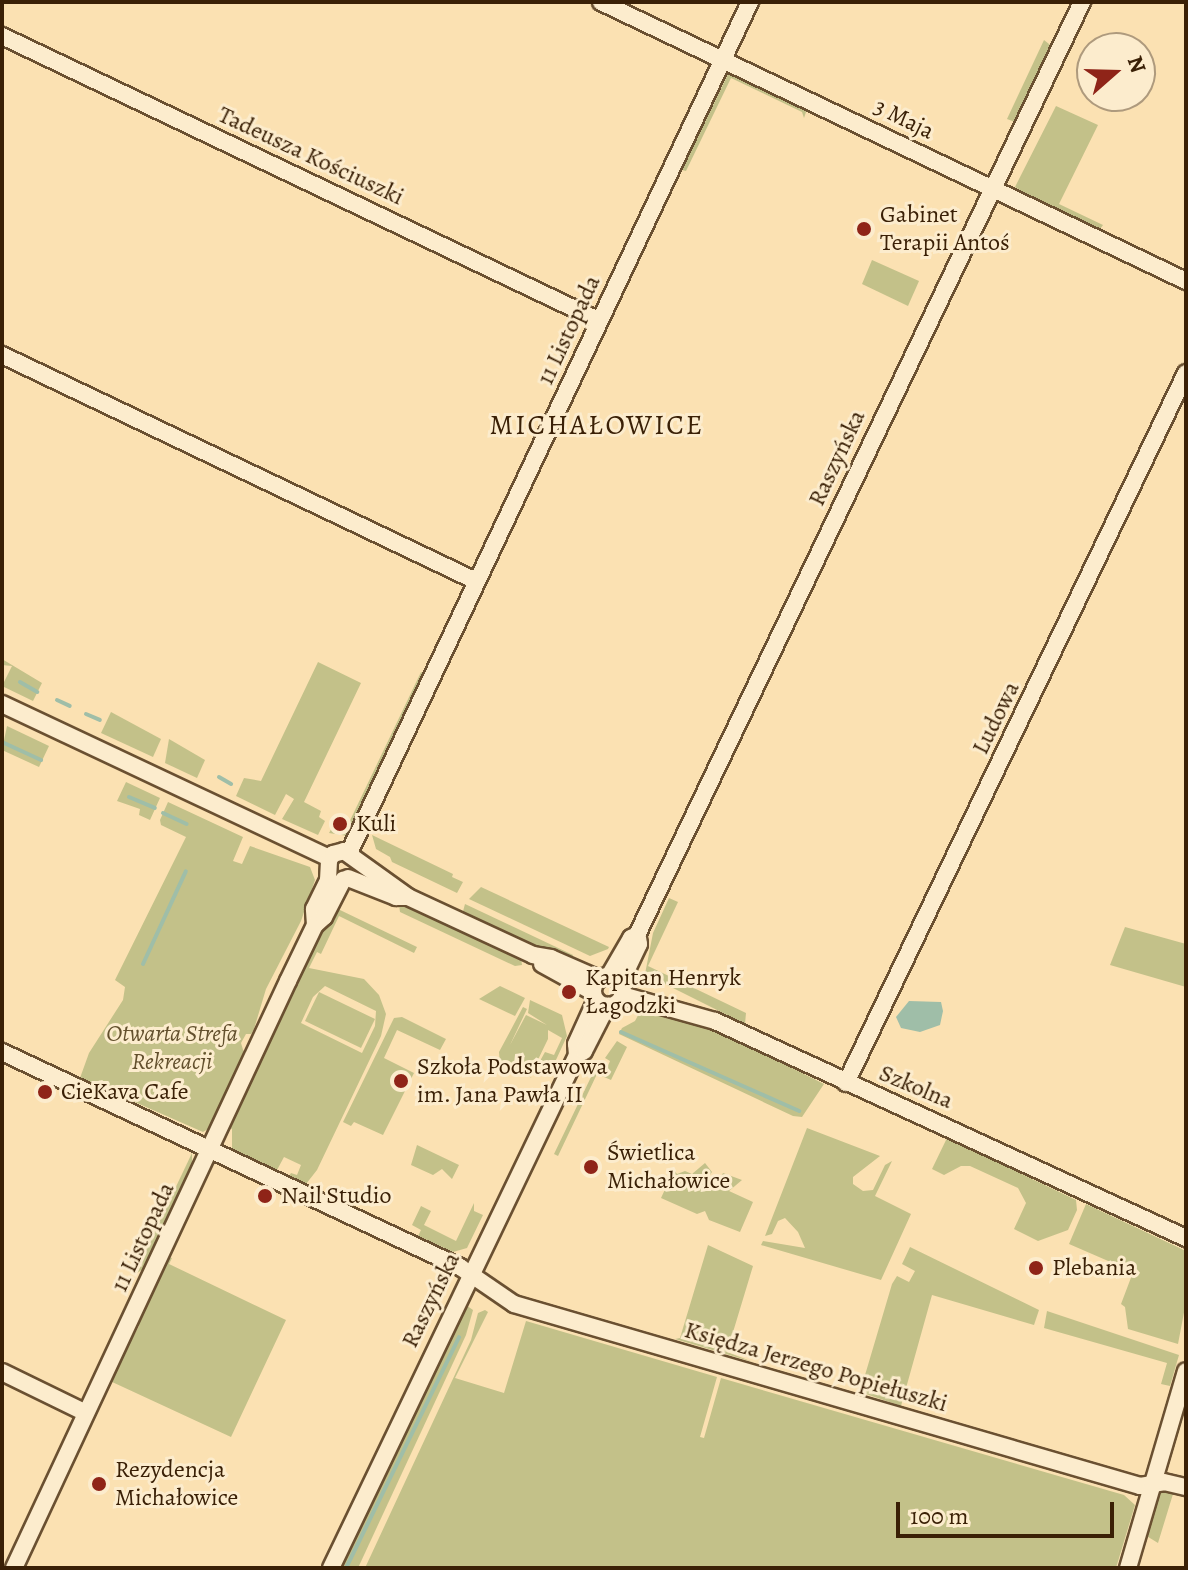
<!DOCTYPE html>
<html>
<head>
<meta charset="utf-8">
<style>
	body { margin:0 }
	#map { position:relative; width:1188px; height:1570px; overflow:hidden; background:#fbe1b2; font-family:Alegreya,serif }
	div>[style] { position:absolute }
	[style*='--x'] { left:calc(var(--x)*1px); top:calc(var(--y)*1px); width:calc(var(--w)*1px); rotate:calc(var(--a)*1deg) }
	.green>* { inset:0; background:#c3c189 }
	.water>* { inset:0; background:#9fbea8 }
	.stream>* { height:4px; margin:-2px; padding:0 2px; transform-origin:2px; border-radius:2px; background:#9fbea8 }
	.roads { filter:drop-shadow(2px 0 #6a5031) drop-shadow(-2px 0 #6a5031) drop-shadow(0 2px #6a5031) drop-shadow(0 -2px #6a5031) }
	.street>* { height:16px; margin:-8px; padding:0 8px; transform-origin:8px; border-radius:8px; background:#fceccd }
	.street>.ring { margin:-8px; padding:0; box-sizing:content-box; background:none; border:16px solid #fceccd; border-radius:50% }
	.dots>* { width:22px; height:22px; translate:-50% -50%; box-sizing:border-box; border:4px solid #fceccd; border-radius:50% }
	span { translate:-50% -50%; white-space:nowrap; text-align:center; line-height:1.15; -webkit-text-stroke:6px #fceccd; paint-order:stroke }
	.street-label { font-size:24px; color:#3a2006 }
	.poi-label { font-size:24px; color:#3a2006 }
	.left { translate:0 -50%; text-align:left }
	.park-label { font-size:24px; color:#63502d; font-style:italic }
	.quarter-label { font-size:28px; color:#3a2006; letter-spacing:2px }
	.frame { position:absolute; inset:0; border:4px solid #3a2006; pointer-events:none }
	.north { position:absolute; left:1076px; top:32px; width:80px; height:80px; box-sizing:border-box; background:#fceccd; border:2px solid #ae9a7d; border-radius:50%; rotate:70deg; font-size:22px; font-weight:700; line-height:32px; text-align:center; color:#3a2006 }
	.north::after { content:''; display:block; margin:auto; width:28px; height:36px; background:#8f2418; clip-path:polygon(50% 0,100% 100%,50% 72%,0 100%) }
	.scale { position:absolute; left:896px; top:1502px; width:218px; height:36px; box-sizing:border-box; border:4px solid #3a2006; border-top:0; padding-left:10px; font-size:24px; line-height:28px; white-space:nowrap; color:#3a2006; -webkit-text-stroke:6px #fceccd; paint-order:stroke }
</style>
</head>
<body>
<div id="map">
	<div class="green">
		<i style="clip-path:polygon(1044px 40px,1054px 48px,1018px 122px,1015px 122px,1007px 119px)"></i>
		<i style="clip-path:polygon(729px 72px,808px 106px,804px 118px,802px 112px,731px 78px,686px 171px,682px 170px)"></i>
		<i style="clip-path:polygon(1056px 106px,1098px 125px,1059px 204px,1103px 225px,1098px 232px,1022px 196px,1023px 192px,1015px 187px)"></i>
		<i style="clip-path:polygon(872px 260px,919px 281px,908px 306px,862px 284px)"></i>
		<i style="clip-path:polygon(2px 659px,42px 683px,33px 701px,2px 686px,12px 666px,2px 665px)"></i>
		<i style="clip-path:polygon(318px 662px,361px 683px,304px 802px,321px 811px,319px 817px,325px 821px,318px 835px,282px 819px,294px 799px,286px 794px,275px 815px,236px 796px,244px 778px,261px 781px)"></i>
		<i style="clip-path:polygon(421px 672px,425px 675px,348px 836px,329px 833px,333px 826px,345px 831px)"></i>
		<i style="clip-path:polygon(111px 712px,161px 739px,153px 757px,101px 733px)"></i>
		<i style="clip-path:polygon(7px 726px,49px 746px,39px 767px,2px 750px)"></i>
		<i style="clip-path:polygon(169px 739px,205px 760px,197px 778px,165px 763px)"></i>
		<i style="clip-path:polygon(126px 782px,160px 798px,150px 820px,139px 815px,140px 809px,117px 801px)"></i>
		<i style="clip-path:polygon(168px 802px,243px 837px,233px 861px,242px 864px,250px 846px,310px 867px,315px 880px,301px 921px,266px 989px,254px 1029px,251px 1034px,246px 1034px,241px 1043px,244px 1053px,208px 1129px,203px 1132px,80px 1078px,89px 1053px,123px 1000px,125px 987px,115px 980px,186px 837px,161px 825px,160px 820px)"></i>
		<i style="clip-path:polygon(372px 835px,453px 874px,452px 877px,463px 882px,457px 893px,392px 862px,390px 857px,376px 849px)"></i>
		<i style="clip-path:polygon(481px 887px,609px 947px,608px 949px,590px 956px,469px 899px)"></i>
		<i style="clip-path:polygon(669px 898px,678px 902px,648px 966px,746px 1013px,745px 1024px,645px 974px,653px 933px)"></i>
		<i style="clip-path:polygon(403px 904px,521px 958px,522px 965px,515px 966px,400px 912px,399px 905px)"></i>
		<i style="clip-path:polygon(465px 904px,573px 955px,571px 962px,462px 915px)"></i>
		<i style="clip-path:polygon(evenodd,340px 910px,417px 947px,414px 953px,339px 916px,321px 954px,317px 952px,309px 968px,364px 979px,379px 995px,386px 1014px,381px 1036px,317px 1170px,306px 1184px,289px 1176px,291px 1173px,297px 1175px,301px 1165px,284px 1157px,277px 1170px,232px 1150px,232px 1129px,227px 1127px,311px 945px,331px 911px,340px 910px,325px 986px,376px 1011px,375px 1026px,362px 1053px,301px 1023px,313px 997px,325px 986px)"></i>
		<i style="clip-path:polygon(1125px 927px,1186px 944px,1186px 987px,1110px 965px)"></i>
		<i style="clip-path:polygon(500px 986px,525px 998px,515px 1016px,479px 999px)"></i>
		<i style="clip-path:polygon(319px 992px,375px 1019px,361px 1048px,305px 1021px)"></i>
		<i style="clip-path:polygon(530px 1000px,562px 1015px,567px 1036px,550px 1073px,540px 1061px,545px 1052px,554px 1055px,562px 1038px,548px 1030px,548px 1039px,532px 1072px,512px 1064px,532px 1078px,500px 1064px,499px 1052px,523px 1007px,527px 1009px,510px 1045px,526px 1015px,547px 1025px,528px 1013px)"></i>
		<i style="clip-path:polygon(643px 1006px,700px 1022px,824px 1084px,802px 1117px,793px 1116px,619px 1034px,622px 1028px,635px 1021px)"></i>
		<i style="clip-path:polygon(402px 1017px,446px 1039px,440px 1050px,397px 1030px,384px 1058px,414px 1073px,383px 1135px,354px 1122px,351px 1126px,343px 1122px,394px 1018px)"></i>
		<i style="clip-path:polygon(617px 1041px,627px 1047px,611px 1080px,597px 1074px,558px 1156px,554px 1154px,591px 1077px,599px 1067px,605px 1073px,610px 1061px,605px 1058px)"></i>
		<i style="clip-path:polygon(807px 1128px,880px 1156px,853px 1177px,853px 1184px,863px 1191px,873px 1190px,885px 1165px,892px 1161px,875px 1196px,911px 1214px,881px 1280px,761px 1245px,763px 1241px,805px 1248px,798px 1232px,785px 1218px,778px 1221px,772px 1234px,765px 1236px)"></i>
		<i style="clip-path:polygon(947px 1138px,1076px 1200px,1077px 1210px,1068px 1230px,1038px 1241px,1014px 1229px,1026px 1203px,1018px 1188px,970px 1166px,961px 1166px,944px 1175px,932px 1169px)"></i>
		<i style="clip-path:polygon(417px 1145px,459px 1165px,452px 1179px,442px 1169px,433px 1175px,411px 1165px)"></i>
		<i style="clip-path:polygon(192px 1153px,192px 1165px,143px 1269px,134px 1275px)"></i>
		<i style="clip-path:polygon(705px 1163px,712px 1172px,706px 1180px,716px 1185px,723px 1173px,742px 1180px,729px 1191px,753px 1202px,740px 1232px,709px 1220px,705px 1211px,697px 1214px,661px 1198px,674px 1170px,677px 1174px,685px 1171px,692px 1174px)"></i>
		<i style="clip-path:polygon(474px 1203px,474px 1211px,483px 1215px,467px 1248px,453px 1252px,418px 1236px,421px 1230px,412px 1225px,421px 1206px,431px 1211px,424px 1225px,456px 1241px)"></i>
		<i style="clip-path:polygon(1086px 1204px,1186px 1251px,1186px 1302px,1178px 1344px,1128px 1329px,1125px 1307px,1121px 1304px,1132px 1275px,1121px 1271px,1122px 1267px,1069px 1244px)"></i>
		<i style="clip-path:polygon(708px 1245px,753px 1266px,727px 1352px,753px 1362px,675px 1339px,680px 1338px)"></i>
		<i style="clip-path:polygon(910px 1247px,1039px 1310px,1034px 1325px,932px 1295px,901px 1406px,860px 1392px,892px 1284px,897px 1276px,909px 1282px,915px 1271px,902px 1264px)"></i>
		<i style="clip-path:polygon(167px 1257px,172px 1258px,169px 1264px,286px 1320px,231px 1437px,110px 1381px,139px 1326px,138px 1322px)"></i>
		<i style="clip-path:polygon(463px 1303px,473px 1310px,466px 1335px,358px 1568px,338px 1568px)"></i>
		<i style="clip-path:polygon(485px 1310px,488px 1312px,455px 1378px,504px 1393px,526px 1321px,717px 1377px,700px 1437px,704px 1438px,721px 1378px,1124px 1495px,1135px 1505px,1116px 1568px,365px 1568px,471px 1340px,478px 1313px)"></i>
		<i style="clip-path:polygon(1047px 1311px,1179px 1355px,1170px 1386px,1161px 1384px,1167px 1363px,1044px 1328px)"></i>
		<i style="clip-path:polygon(527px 1314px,1129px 1491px,523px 1316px)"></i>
		<i style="clip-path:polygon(1165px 1489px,1186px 1494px,1186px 1497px,1173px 1494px,1158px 1543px,1145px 1535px,1157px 1495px)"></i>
	</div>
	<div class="water">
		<i style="clip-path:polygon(909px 1001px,941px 1002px,943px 1011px,940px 1025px,920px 1032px,901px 1028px,896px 1017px)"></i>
	</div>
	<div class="stream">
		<i style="--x:733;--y:74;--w:43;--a:24.8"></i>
		<i style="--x:816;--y:114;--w:15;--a:23"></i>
		<i style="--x:20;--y:682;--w:20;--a:30"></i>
		<i style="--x:57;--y:700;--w:14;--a:25"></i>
		<i style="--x:86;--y:714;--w:15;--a:23"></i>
		<i style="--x:2;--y:742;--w:43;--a:24.8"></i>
		<i style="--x:219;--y:777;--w:14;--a:30"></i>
		<i style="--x:129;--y:797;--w:28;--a:23"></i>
		<i style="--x:163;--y:813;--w:26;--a:25"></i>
		<i style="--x:143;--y:964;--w:102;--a:-65.2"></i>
		<i style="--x:621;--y:1032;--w:195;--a:23.9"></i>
		<i style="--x:346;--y:1568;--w:257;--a:-63.9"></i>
	</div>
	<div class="roads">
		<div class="street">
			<i style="--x:601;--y:2;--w:648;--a:25.5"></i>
			<i style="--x:2;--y:36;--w:662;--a:25.48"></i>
			<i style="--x:2;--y:355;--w:525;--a:25.49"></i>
			<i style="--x:2;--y:704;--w:362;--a:25.2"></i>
			<i style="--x:349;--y:853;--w:941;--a:-64.77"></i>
			<i style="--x:348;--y:878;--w:52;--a:21.6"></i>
			<i style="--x:396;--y:897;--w:11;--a:0"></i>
			<i style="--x:315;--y:925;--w:16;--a:-94"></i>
			<i style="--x:314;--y:909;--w:32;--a:-64"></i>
			<i style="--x:328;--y:880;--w:20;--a:-87"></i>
			<i style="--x:329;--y:860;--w:7;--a:-56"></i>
			<i style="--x:333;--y:854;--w:11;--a:-15"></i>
			<i style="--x:344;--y:851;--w:79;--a:35.7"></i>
			<i style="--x:408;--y:897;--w:138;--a:24.9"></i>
			<i style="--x:533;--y:955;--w:18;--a:9"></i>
			<i style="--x:551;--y:958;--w:52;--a:23.6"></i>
			<i style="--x:542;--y:964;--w:58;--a:28.8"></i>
			<i style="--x:609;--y:976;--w:44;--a:-59.9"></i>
			<i style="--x:631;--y:938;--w:7;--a:-27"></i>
			<i style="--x:637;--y:935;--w:1034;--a:-64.5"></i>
			<i class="ring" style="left:593px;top:976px;width:14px;height:14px"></i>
			<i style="--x:620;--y:984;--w:44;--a:-64.6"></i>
			<i style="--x:639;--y:944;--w:6;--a:-99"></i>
			<i style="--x:622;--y:995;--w:97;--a:15.6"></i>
			<i style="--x:715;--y:1021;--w:519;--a:24.74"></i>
			<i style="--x:2;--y:1052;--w:506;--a:25.15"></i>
			<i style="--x:460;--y:1267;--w:65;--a:34.4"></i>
			<i style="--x:514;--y:1304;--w:652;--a:16.21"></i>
			<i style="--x:1140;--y:1486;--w:24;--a:-9"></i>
			<i style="--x:1164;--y:1482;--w:23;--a:13"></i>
			<i style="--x:577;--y:1055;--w:11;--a:-95"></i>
			<i style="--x:576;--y:1044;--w:48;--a:-65.6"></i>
			<i style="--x:846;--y:1083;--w:787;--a:-64.41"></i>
			<i style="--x:2;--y:1372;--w:93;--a:26"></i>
			<i style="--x:14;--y:1568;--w:648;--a:-64.98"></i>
			<i style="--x:288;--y:981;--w:62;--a:-64.3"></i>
			<i style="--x:315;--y:925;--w:12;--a:-42"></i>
			<i style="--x:324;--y:917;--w:42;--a:-62.8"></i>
			<i style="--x:331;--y:1568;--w:569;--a:-64.38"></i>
			<i style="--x:577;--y:1055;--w:8;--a:-30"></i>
			<i style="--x:584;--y:1051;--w:51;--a:-62.9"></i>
			<i style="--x:1128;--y:1568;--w:205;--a:-73.6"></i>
		</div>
	</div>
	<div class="dots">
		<i style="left:864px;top:229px;background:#8f2418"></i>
		<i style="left:340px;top:824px;background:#8f2418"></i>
		<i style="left:569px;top:992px;background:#8f2418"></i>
		<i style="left:401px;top:1081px;background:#8f2418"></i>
		<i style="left:45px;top:1092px;background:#8f2418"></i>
		<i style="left:591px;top:1167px;background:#8f2418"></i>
		<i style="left:265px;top:1196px;background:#8f2418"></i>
		<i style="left:1036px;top:1268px;background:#8f2418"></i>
		<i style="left:99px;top:1484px;background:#8f2418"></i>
	</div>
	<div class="street-label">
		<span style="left:904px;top:119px;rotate:26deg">3 Maja</span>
		<span style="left:311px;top:156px;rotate:25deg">Tadeusza Kościuszki</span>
		<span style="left:569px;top:330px;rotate:-65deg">11 Listopada</span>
		<span style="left:837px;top:458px;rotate:-65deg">Raszyńska</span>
		<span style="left:996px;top:718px;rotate:-64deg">Ludowa</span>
		<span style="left:916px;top:1087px;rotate:23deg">Szkolna</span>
		<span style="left:143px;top:1237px;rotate:-65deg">11 Listopada</span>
		<span style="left:431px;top:1300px;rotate:-64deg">Raszyńska</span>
		<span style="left:816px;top:1367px;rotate:16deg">Księdza Jerzego Popiełuszki</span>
	</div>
	<div class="poi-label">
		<span class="left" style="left:880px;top:229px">Gabinet<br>Terapii Antoś</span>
		<span class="left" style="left:356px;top:824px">Kuli</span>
		<span class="left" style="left:585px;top:992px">Kapitan Henryk<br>Łagodzki</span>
		<span class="left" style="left:417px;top:1081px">Szkoła Podstawowa<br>im. Jana Pawła II</span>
		<span class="left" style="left:61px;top:1092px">CieKava Cafe</span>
		<span class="left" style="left:607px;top:1167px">Świetlica<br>Michałowice</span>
		<span class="left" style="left:281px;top:1196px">Nail Studio</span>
		<span class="left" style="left:1052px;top:1268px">Plebania</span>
		<span class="left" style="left:115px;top:1484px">Rezydencja<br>Michałowice</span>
	</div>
	<div class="park-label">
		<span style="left:172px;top:1048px">Otwarta Strefa<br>Rekreacji</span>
	</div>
	<div class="quarter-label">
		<span style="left:597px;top:425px">MICHAŁOWICE</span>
	</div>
	<div class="frame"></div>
	<div class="north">N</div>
	<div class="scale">100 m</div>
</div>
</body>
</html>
